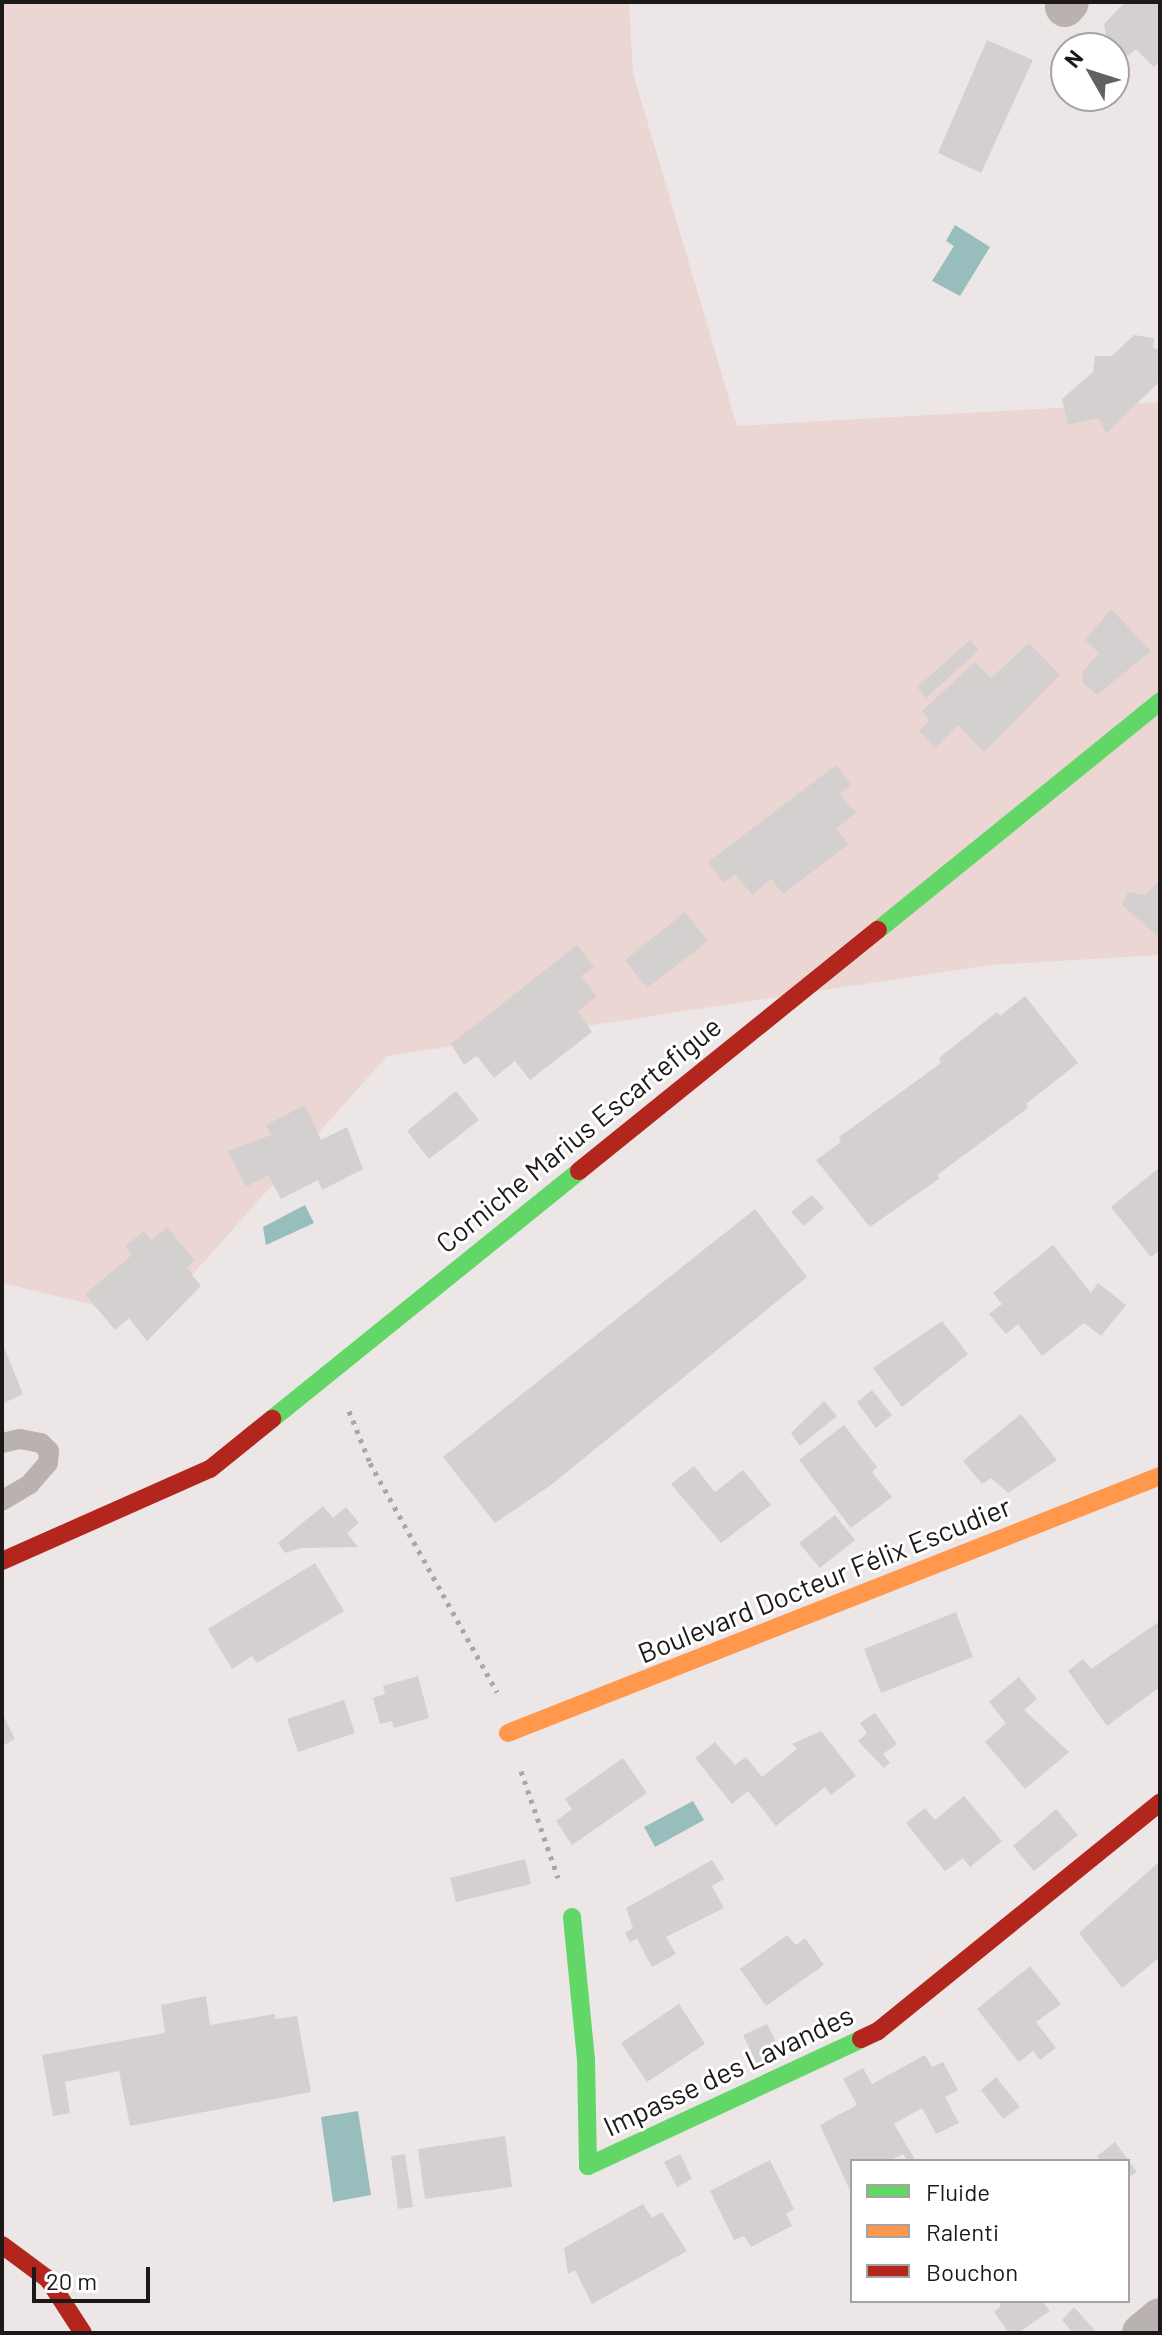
<!DOCTYPE html>
<html>
<head>
<meta charset="utf-8">
<style>
	body { margin:0 }
	#map { position:relative; width:1162px; height:2335px; overflow:hidden; background:#ece7e6; font-family:Barlow,sans-serif }
	div>[style] { position:absolute }
	[style*='--x'] { left:calc(var(--x)*1px); top:calc(var(--y)*1px); width:calc(var(--w)*1px); rotate:calc(var(--a)*1deg) }
	.green>* { inset:0; background:#ebd6d3 }
	.water>* { inset:0; background:#97bebd }
	.building>* { inset:0; background:#d4d0d0 }
	.path>* { height:5px; margin-top:-2.5px; transform-origin:0; background:repeating-linear-gradient(90deg,#aba6a5 0 4px,transparent 0 10px) }
	.lane>* { height:20px; margin:-10px; padding:0 10px; transform-origin:10px; border-radius:10px; background:#bab2b1 }
	.street>* { height:40px; margin:-20px; padding:0 20px; transform-origin:20px; border-radius:20px; background:#bab2b1 }
	.fast>* { height:18px; margin:-9px; padding:0 9px; transform-origin:9px; border-radius:9px; background:#63d668 }
	.slow>* { height:18px; margin:-9px; padding:0 9px; transform-origin:9px; border-radius:9px; background:#ff974d }
	.jam>* { height:18px; margin:-9px; padding:0 9px; transform-origin:9px; border-radius:9px; background:#b3261e }
	span { translate:-50% -50%; white-space:nowrap; text-align:center; line-height:1.15; -webkit-text-stroke:6px #fff; paint-order:stroke }
	.street-label { font-size:28px; color:#1c1918 }
	.frame { position:absolute; inset:0; border:4px solid #1c1918; pointer-events:none }
	.legend { position:absolute; left:850px; top:2159px; width:280px; height:144px; box-sizing:border-box; background:#fff; border:2px solid #a4a3a3; margin:0; padding:10px 14px; list-style:none; font-size:24px; color:#1c1918 }
	.legend li { display:flex; align-items:center; gap:16px; height:40px }
	.legend b { width:40px; border:2px solid #a4a3a3 }
	.north { position:absolute; left:1050px; top:32px; width:80px; height:80px; box-sizing:border-box; background:#fff; border:2px solid #a4a3a3; border-radius:50%; rotate:309deg; font-size:22px; font-weight:700; line-height:32px; text-align:center; color:#1c1918 }
	.north::after { content:''; display:block; margin:auto; width:28px; height:36px; background:#656160; clip-path:polygon(50% 0,100% 100%,50% 72%,0 100%) }
	.scale { position:absolute; left:32px; top:2267px; width:118px; height:36px; box-sizing:border-box; border:4px solid #1c1918; border-top:0; padding-left:10px; font-size:24px; line-height:28px; white-space:nowrap; color:#1c1918; -webkit-text-stroke:6px #fff; paint-order:stroke }
</style>
</head>
<body>
<div id="map">
	<div class="green">
		<i style="clip-path:polygon(2px 2px,629px 2px,633px 73px,737px 426px,1160px 402px,1160px 955px,990px 965px,387px 1056px,153px 1319px,2px 1283px)"></i>
	</div>
	<div class="water">
		<i style="clip-path:polygon(955px 225px,990px 247px,960px 296px,932px 281px,954px 246px,946px 241px)"></i>
		<i style="clip-path:polygon(305px 1205px,314px 1223px,266px 1245px,263px 1227px)"></i>
		<i style="clip-path:polygon(693px 1801px,704px 1820px,655px 1847px,644px 1827px)"></i>
		<i style="clip-path:polygon(358px 2111px,371px 2195px,333px 2202px,321px 2117px)"></i>
	</div>
	<div class="building">
		<i style="clip-path:polygon(1125px 2px,1160px 2px,1160px 61px,1154px 67px,1136px 49px,1128px 56px,1106px 37px,1104px 24px)"></i>
		<i style="clip-path:polygon(987px 40px,1033px 60px,981px 173px,938px 153px)"></i>
		<i style="clip-path:polygon(1134px 335px,1154px 338px,1153px 347px,1160px 351px,1160px 381px,1106px 434px,1098px 418px,1068px 425px,1062px 399px,1093px 372px,1095px 356px,1112px 356px)"></i>
		<i style="clip-path:polygon(1111px 609px,1151px 651px,1097px 695px,1083px 683px,1082px 672px,1099px 653px,1085px 640px)"></i>
		<i style="clip-path:polygon(970px 640px,979px 650px,926px 698px,917px 687px)"></i>
		<i style="clip-path:polygon(1029px 643px,1060px 675px,984px 752px,958px 725px,935px 748px,919px 731px,930px 720px,922px 711px,975px 662px,991px 678px)"></i>
		<i style="clip-path:polygon(836px 765px,851px 785px,840px 794px,856px 813px,836px 829px,849px 844px,783px 894px,771px 879px,752px 895px,735px 874px,724px 883px,708px 862px)"></i>
		<i style="clip-path:polygon(1160px 880px,1160px 938px,1122px 905px,1128px 892px,1145px 895px)"></i>
		<i style="clip-path:polygon(685px 912px,708px 941px,647px 988px,625px 960px)"></i>
		<i style="clip-path:polygon(577px 945px,594px 967px,581px 976px,597px 996px,578px 1011px,592px 1032px,530px 1080px,515px 1061px,494px 1078px,477px 1056px,464px 1065px,451px 1044px)"></i>
		<i style="clip-path:polygon(1025px 996px,1078px 1063px,1026px 1104px,1028px 1108px,937px 1175px,940px 1178px,870px 1227px,816px 1160px,841px 1142px,839px 1137px,941px 1063px,939px 1058px,997px 1012px,1000px 1016px)"></i>
		<i style="clip-path:polygon(456px 1091px,479px 1120px,429px 1159px,407px 1131px)"></i>
		<i style="clip-path:polygon(305px 1105px,321px 1140px,347px 1127px,363px 1169px,322px 1190px,318px 1180px,281px 1199px,268px 1175px,246px 1187px,228px 1151px,271px 1135px,266px 1125px)"></i>
		<i style="clip-path:polygon(1160px 1167px,1160px 1250px,1151px 1257px,1111px 1207px)"></i>
		<i style="clip-path:polygon(812px 1195px,824px 1208px,804px 1226px,791px 1212px)"></i>
		<i style="clip-path:polygon(755px 1209px,807px 1277px,551px 1485px,495px 1523px,443px 1457px)"></i>
		<i style="clip-path:polygon(167px 1227px,195px 1261px,187px 1268px,201px 1286px,147px 1341px,129px 1318px,115px 1330px,85px 1294px,132px 1255px,125px 1246px,144px 1231px,151px 1240px)"></i>
		<i style="clip-path:polygon(1053px 1245px,1091px 1293px,1098px 1283px,1126px 1305px,1101px 1336px,1084px 1323px,1042px 1356px,1018px 1324px,1006px 1334px,989px 1314px,1002px 1304px,993px 1293px)"></i>
		<i style="clip-path:polygon(942px 1321px,968px 1354px,902px 1407px,873px 1368px)"></i>
		<i style="clip-path:polygon(2px 1342px,23px 1394px,2px 1404px)"></i>
		<i style="clip-path:polygon(872px 1390px,892px 1415px,876px 1428px,857px 1402px)"></i>
		<i style="clip-path:polygon(824px 1401px,837px 1416px,800px 1446px,791px 1433px)"></i>
		<i style="clip-path:polygon(1021px 1414px,1057px 1460px,1008px 1493px,991px 1478px,982px 1484px,963px 1461px)"></i>
		<i style="clip-path:polygon(844px 1425px,877px 1467px,872px 1472px,892px 1497px,851px 1528px,799px 1460px)"></i>
		<i style="clip-path:polygon(694px 1466px,715px 1492px,743px 1470px,771px 1505px,721px 1543px,671px 1484px)"></i>
		<i style="clip-path:polygon(323px 1506px,333px 1518px,346px 1507px,359px 1523px,347px 1533px,358px 1547px,301px 1548px,285px 1553px,278px 1543px)"></i>
		<i style="clip-path:polygon(835px 1515px,855px 1540px,820px 1568px,799px 1543px)"></i>
		<i style="clip-path:polygon(315px 1563px,344px 1611px,257px 1663px,252px 1656px,232px 1669px,208px 1629px)"></i>
		<i style="clip-path:polygon(956px 1612px,973px 1657px,881px 1693px,864px 1649px)"></i>
		<i style="clip-path:polygon(1160px 1621px,1160px 1693px,1157px 1689px,1107px 1726px,1068px 1671px,1083px 1659px,1091px 1669px)"></i>
		<i style="clip-path:polygon(418px 1676px,429px 1718px,394px 1728px,392px 1721px,380px 1724px,373px 1698px,385px 1694px,383px 1686px)"></i>
		<i style="clip-path:polygon(1019px 1677px,1037px 1699px,1024px 1710px,1069px 1752px,1025px 1789px,985px 1742px,1006px 1723px,989px 1702px)"></i>
		<i style="clip-path:polygon(344px 1700px,355px 1733px,298px 1752px,287px 1719px)"></i>
		<i style="clip-path:polygon(2px 1713px,15px 1739px,2px 1746px)"></i>
		<i style="clip-path:polygon(875px 1713px,897px 1744px,883px 1754px,890px 1763px,884px 1768px,858px 1741px,867px 1733px,860px 1723px)"></i>
		<i style="clip-path:polygon(821px 1731px,856px 1776px,831px 1795px,825px 1787px,776px 1826px,748px 1791px,732px 1804px,695px 1758px,715px 1742px,735px 1765px,746px 1757px,762px 1777px,797px 1749px,792px 1744px)"></i>
		<i style="clip-path:polygon(623px 1758px,647px 1793px,572px 1845px,556px 1821px,572px 1809px,565px 1799px)"></i>
		<i style="clip-path:polygon(964px 1796px,1002px 1841px,970px 1867px,963px 1858px,945px 1871px,906px 1823px,925px 1808px,935px 1820px)"></i>
		<i style="clip-path:polygon(1056px 1809px,1078px 1835px,1034px 1871px,1013px 1846px)"></i>
		<i style="clip-path:polygon(525px 1859px,531px 1884px,456px 1902px,450px 1878px)"></i>
		<i style="clip-path:polygon(712px 1860px,724px 1879px,712px 1886px,724px 1908px,666px 1937px,676px 1954px,652px 1967px,637px 1939px,630px 1942px,625px 1933px,633px 1928px,626px 1908px)"></i>
		<i style="clip-path:polygon(1160px 1861px,1160px 1957px,1122px 1988px,1079px 1933px)"></i>
		<i style="clip-path:polygon(787px 1935px,796px 1945px,805px 1938px,824px 1965px,766px 2006px,740px 1969px)"></i>
		<i style="clip-path:polygon(1030px 1966px,1061px 2004px,1036px 2022px,1056px 2048px,1040px 2060px,1033px 2051px,1019px 2062px,977px 2009px)"></i>
		<i style="clip-path:polygon(206px 1996px,210px 2025px,275px 2014px,275px 2019px,297px 2016px,311px 2092px,130px 2126px,119px 2071px,65px 2082px,70px 2113px,53px 2116px,42px 2055px,165px 2033px,161px 2005px)"></i>
		<i style="clip-path:polygon(679px 2004px,705px 2044px,647px 2082px,621px 2043px)"></i>
		<i style="clip-path:polygon(767px 2024px,781px 2052px,757px 2064px,743px 2035px)"></i>
		<i style="clip-path:polygon(925px 2055px,932px 2067px,943px 2062px,958px 2090px,945px 2097px,959px 2123px,936px 2134px,922px 2108px,894px 2124px,916px 2161px,908px 2161px,903px 2154px,889px 2161px,852px 2161px,852px 2195px,820px 2125px,857px 2105px,843px 2079px,863px 2068px,872px 2084px)"></i>
		<i style="clip-path:polygon(996px 2077px,1020px 2107px,1003px 2119px,981px 2090px)"></i>
		<i style="clip-path:polygon(505px 2136px,512px 2187px,425px 2199px,418px 2149px)"></i>
		<i style="clip-path:polygon(1115px 2142px,1137px 2172px,1128px 2178px,1128px 2161px,1101px 2161px,1097px 2156px)"></i>
		<i style="clip-path:polygon(405px 2154px,413px 2207px,398px 2209px,391px 2156px)"></i>
		<i style="clip-path:polygon(680px 2154px,692px 2179px,677px 2187px,664px 2162px)"></i>
		<i style="clip-path:polygon(770px 2160px,794px 2209px,786px 2214px,792px 2226px,751px 2247px,744px 2236px,734px 2240px,710px 2191px)"></i>
		<i style="clip-path:polygon(643px 2204px,652px 2218px,662px 2212px,687px 2251px,592px 2304px,575px 2270px,568px 2274px,564px 2248px)"></i>
		<i style="clip-path:polygon(998px 2301px,1042px 2301px,1050px 2311px,1018px 2333px,1009px 2333px,994px 2312px,1001px 2306px)"></i>
		<i style="clip-path:polygon(1074px 2307px,1097px 2333px,1073px 2333px,1062px 2320px)"></i>
	</div>
	<div class="path">
		<i style="--x:349;--y:1411;--w:56;--a:68"></i>
		<i style="--x:370;--y:1463;--w:262;--a:61"></i>
		<i style="--x:521;--y:1771;--w:113;--a:70.9"></i>
	</div>
	<div class="lane">
		<i style="--x:2;--y:1443;--w:18;--a:-13"></i>
		<i style="--x:20;--y:1439;--w:21;--a:11"></i>
		<i style="--x:41;--y:1443;--w:11;--a:45"></i>
		<i style="--x:49;--y:1451;--w:12;--a:95"></i>
		<i style="--x:48;--y:1463;--w:28;--a:131"></i>
		<i style="--x:30;--y:1484;--w:33;--a:149"></i>
	</div>
	<div class="street">
		<i style="--x:1065;--y:7;--w:6;--a:-51"></i>
		<i style="--x:1142;--y:2333;--w:23;--a:-40"></i>
	</div>
	<div class="fast">
		<i style="--x:878;--y:930;--w:363;--a:-39"></i>
		<i style="--x:272;--y:1419;--w:395;--a:-38.9"></i>
		<i style="--x:572;--y:1917;--w:144;--a:84.4"></i>
		<i style="--x:586;--y:2060;--w:106;--a:88.9"></i>
		<i style="--x:588;--y:2166;--w:301;--a:-24.9"></i>
	</div>
	<div class="slow">
		<i style="--x:508;--y:1733;--w:701;--a:-21.51"></i>
	</div>
	<div class="jam">
		<i style="--x:579;--y:1171;--w:384;--a:-38.9"></i>
		<i style="--x:2;--y:1561;--w:227;--a:-23.9"></i>
		<i style="--x:210;--y:1469;--w:80;--a:-38.9"></i>
		<i style="--x:861;--y:2039;--w:19;--a:-25"></i>
		<i style="--x:878;--y:2031;--w:363;--a:-39"></i>
		<i style="--x:2;--y:2245;--w:57;--a:36.5"></i>
		<i style="--x:48;--y:2279;--w:64;--a:57.1"></i>
	</div>
	<div class="street-label">
		<span style="left:578px;top:1134px;rotate:-39deg">Corniche Marius Escartefigue</span>
		<span style="left:824px;top:1579px;rotate:-22deg">Boulevard Docteur Félix Escudier</span>
		<span style="left:728px;top:2070px;rotate:-25deg">Impasse des Lavandes</span>
	</div>
	<div class="frame"></div>
	<ul class="legend">
	<li><b style="height:10px;background:#63d668"></b>Fluide</li>
	<li><b style="height:10px;background:#ff974d"></b>Ralenti</li>
	<li><b style="height:10px;background:#b3261e"></b>Bouchon</li>
	</ul>
	<div class="north">N</div>
	<div class="scale">20 m</div>
</div>
</body>
</html>
